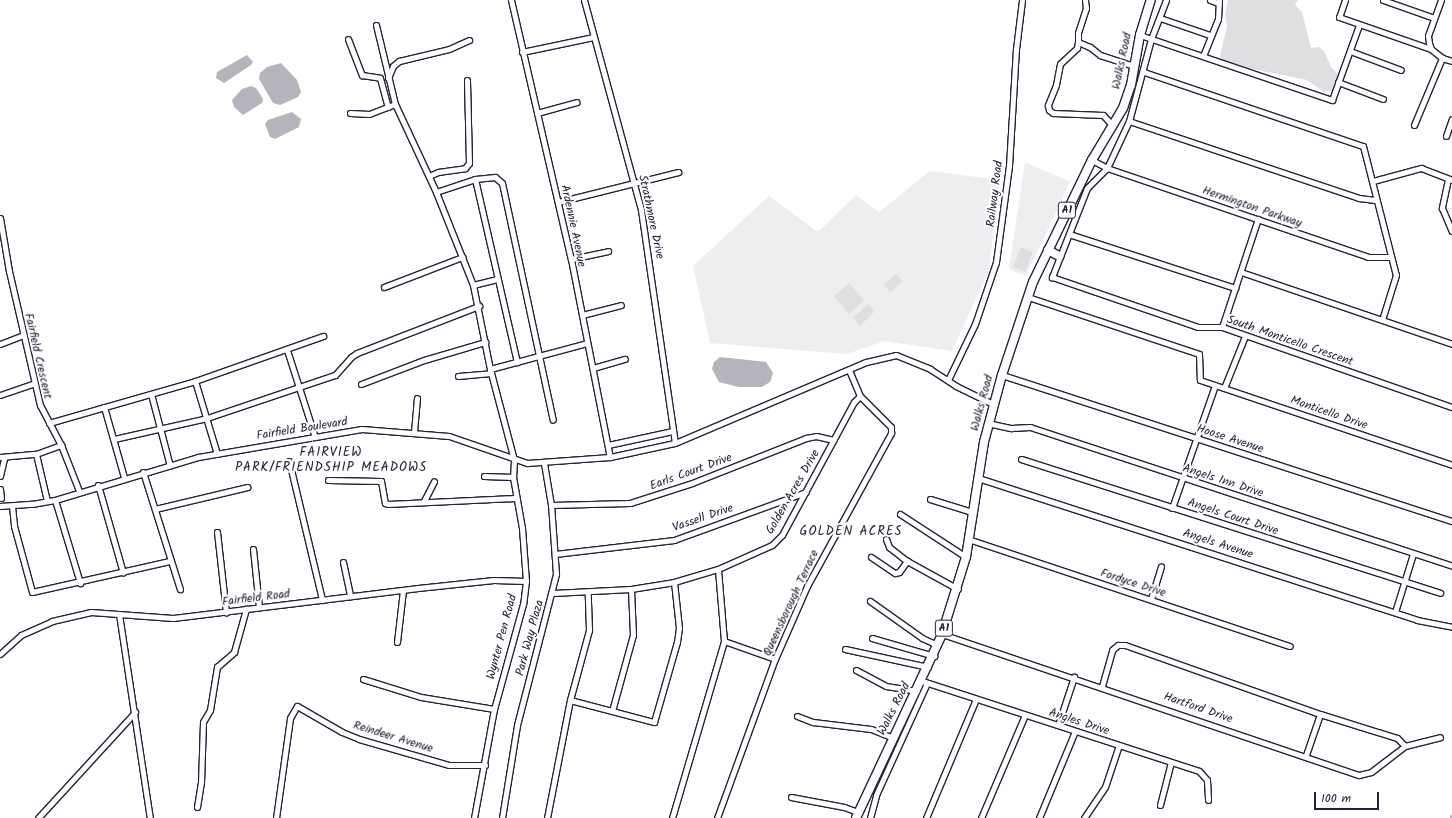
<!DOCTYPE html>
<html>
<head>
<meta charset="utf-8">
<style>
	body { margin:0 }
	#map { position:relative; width:1452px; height:818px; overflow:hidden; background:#fff; font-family:Kalam,sans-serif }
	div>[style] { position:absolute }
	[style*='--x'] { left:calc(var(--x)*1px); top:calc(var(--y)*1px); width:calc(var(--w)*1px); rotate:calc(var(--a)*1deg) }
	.built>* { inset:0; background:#eeeef1 }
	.green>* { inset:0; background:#dfdfe2 }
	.water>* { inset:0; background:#b4b4bc }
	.canal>* { height:4.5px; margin:-2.25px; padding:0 2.25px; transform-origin:2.25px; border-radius:2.25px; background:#b4b4bc }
	.roads { filter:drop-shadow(1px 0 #22223b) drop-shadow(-1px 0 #22223b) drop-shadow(0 1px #22223b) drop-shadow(0 -1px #22223b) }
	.minor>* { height:5px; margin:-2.5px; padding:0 2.5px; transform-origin:2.5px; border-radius:2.5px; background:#fff }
	.primary>* { height:8px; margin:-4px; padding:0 4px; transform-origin:4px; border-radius:4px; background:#fff }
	span { translate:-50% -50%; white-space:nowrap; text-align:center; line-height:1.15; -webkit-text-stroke:4px #fff; paint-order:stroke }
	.shield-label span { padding:1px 3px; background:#fff; border:1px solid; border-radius:3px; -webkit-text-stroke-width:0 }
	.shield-label { font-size:11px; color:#22223b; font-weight:700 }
	.street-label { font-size:12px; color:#22223b }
	.neighbourhood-label { font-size:13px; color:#22223b; letter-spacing:1px }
	.scale { position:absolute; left:1314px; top:792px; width:65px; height:18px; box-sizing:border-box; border:2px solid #22223b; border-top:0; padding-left:5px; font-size:12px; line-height:14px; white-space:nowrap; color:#22223b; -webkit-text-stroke:3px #fff; paint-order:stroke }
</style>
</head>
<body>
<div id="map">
	<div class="built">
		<i style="clip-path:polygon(1025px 162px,1070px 182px,1026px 276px,1009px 269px)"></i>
		<i style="clip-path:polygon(930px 171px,1000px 180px,989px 270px,952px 351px,884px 341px,847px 354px,710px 343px,693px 266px,769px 196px,818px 232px,856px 195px,879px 212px)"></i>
	</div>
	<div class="green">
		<i style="clip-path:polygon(1228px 0,1298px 0,1295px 5px,1302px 12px,1311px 48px,1319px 47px,1324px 51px,1331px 67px,1342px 78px,1332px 91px,1324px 92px,1307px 80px,1223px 63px,1220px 56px,1227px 26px,1225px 15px)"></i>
		<i style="clip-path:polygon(1021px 247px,1033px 252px,1025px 272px,1013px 267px)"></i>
		<i style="clip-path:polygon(896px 274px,903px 281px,890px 292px,884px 285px)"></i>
		<i style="clip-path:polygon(849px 283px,864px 300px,849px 314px,834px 296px)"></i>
		<i style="clip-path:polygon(868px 304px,875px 311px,860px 326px,853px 318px)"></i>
	</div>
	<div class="water">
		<i style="clip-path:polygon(247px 55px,253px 62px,251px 65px,224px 83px,216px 78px,217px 72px)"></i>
		<i style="clip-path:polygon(281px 63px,297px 80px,301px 92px,298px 97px,280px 105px,273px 103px,259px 79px,260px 73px,267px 67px)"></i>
		<i style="clip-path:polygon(251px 86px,256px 88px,263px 99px,262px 103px,243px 115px,234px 107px,232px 100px,242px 89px)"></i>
		<i style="clip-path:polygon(292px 112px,301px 119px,299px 127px,275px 139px,270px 137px,265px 124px,268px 120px)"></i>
		<i style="clip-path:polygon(720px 357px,766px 362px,773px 373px,770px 382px,762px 387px,739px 387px,719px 382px,712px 369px,714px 362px)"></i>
	</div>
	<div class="canal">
		<i style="--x:1452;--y:818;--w:1;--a:-90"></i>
	</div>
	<div class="roads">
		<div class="minor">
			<i style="--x:511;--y:0;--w:266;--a:77"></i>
			<i style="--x:571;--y:259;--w:202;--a:78.9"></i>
			<i style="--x:584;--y:0;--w:218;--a:74.8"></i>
			<i style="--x:641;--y:210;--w:235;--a:81.7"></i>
			<i style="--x:1085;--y:0;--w:8;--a:83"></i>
			<i style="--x:1086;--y:8;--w:26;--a:108"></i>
			<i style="--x:1078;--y:33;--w:9;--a:90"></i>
			<i style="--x:1078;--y:42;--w:13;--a:23"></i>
			<i style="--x:1090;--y:47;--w:13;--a:39"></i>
			<i style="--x:1100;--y:55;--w:36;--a:18"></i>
			<i style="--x:1166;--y:0;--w:42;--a:111"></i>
			<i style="--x:1151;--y:39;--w:85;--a:105"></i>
			<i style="--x:1129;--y:121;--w:52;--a:115.1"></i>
			<i style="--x:1107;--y:168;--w:28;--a:135"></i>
			<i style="--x:1087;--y:188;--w:96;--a:111.5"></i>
			<i style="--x:1052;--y:277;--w:154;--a:18.9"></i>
			<i style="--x:1198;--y:327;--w:24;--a:0"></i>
			<i style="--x:1222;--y:327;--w:244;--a:19.2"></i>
			<i style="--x:1210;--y:0;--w:9;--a:21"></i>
			<i style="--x:1345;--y:0;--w:18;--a:109"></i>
			<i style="--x:1339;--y:17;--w:97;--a:19.2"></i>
			<i style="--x:1383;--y:0;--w:54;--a:19.4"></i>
			<i style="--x:1441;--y:0;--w:38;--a:110"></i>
			<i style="--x:1428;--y:36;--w:7;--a:82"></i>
			<i style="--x:1429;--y:43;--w:6;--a:72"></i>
			<i style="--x:1431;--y:49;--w:14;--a:39"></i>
			<i style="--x:1442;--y:58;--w:10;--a:17"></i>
			<i style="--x:1160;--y:18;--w:53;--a:18.8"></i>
			<i style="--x:376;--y:25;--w:81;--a:76.5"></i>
			<i style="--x:395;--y:104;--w:97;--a:65"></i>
			<i style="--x:436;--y:192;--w:100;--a:68.3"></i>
			<i style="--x:473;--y:285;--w:86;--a:78.6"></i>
			<i style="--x:490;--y:369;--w:94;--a:75.2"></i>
			<i style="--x:514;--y:460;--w:17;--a:93"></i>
			<i style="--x:513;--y:477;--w:52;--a:80"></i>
			<i style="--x:522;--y:528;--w:53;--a:85.7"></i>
			<i style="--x:526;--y:581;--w:23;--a:97"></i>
			<i style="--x:523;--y:604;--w:109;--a:105.4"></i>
			<i style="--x:494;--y:709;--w:111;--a:100.4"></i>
			<i style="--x:1140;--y:35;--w:203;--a:18.7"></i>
			<i style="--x:1332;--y:100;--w:80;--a:-70.2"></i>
			<i style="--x:348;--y:39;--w:39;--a:69"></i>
			<i style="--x:362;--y:75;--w:18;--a:9"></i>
			<i style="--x:380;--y:78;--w:30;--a:75"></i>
			<i style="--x:1078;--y:42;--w:6;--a:99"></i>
			<i style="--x:1077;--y:48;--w:23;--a:137"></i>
			<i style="--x:1060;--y:64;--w:21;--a:101"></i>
			<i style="--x:1056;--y:85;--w:22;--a:112"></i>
			<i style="--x:1048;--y:105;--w:5;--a:79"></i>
			<i style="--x:1049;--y:110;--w:5;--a:37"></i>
			<i style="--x:1053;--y:113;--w:50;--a:2.3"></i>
			<i style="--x:1103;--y:115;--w:15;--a:48"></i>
			<i style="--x:1350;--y:51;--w:54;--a:20.4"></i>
			<i style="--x:522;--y:52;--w:73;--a:-11.9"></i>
			<i style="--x:1203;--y:56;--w:40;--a:-68"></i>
			<i style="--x:1218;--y:19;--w:19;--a:-87"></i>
			<i style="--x:1144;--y:72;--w:231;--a:18.7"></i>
			<i style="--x:1363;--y:146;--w:133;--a:75.7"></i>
			<i style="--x:1396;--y:275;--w:47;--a:107.3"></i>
			<i style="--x:388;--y:78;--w:13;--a:-67"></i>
			<i style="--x:393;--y:66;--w:8;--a:-40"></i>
			<i style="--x:399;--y:61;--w:51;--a:-13.5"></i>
			<i style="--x:449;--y:49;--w:22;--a:-24"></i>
			<i style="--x:1338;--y:82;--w:48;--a:20.7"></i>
			<i style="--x:350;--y:113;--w:19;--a:3"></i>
			<i style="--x:369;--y:114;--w:28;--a:-21"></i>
			<i style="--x:537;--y:113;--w:41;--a:-15.4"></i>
			<i style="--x:1129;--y:121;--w:243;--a:18.5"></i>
			<i style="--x:1359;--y:198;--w:16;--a:7"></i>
			<i style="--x:1414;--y:125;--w:73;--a:-67.3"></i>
			<i style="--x:1446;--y:136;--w:18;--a:-71"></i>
			<i style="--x:1092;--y:160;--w:17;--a:28"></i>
			<i style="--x:1107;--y:168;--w:276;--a:18.8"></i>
			<i style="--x:1368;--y:257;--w:23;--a:0"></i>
			<i style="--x:429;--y:176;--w:10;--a:-24"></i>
			<i style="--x:438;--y:172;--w:27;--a:-8"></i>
			<i style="--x:465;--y:168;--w:6;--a:-51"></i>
			<i style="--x:469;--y:163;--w:83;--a:-91.4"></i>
			<i style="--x:475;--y:179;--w:188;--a:77.1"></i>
			<i style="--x:1448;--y:179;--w:30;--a:102"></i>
			<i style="--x:1442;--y:208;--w:25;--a:67"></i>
			<i style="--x:1373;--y:181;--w:50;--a:-15.2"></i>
			<i style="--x:1421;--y:168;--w:33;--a:21"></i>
			<i style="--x:436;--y:192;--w:41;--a:-18.4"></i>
			<i style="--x:475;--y:179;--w:20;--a:-6"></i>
			<i style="--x:495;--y:177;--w:9;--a:41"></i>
			<i style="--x:502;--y:183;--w:242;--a:77.9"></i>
			<i style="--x:558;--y:202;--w:124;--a:-14"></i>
			<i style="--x:0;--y:218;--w:54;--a:80.4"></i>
			<i style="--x:9;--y:271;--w:138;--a:77"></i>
			<i style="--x:40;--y:405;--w:45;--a:62.3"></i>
			<i style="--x:61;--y:445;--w:49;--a:68.6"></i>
			<i style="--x:1069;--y:234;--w:175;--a:18"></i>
			<i style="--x:571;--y:259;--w:38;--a:-12"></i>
			<i style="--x:1241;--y:272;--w:223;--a:18.8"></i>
			<i style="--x:473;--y:285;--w:25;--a:-14"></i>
			<i style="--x:384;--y:287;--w:84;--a:-21"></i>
			<i style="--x:1028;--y:297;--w:180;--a:18.4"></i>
			<i style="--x:1199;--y:354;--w:26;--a:88"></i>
			<i style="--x:1200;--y:380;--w:266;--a:18.6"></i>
			<i style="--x:582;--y:315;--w:40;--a:-14.4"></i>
			<i style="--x:1222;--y:327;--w:114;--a:-71.6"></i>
			<i style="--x:0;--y:344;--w:25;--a:-21"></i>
			<i style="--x:287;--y:350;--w:91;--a:72.2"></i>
			<i style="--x:593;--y:368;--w:33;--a:-16"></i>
			<i style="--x:490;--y:369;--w:100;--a:-15"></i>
			<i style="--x:1002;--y:375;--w:473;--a:18"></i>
			<i style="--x:458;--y:376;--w:33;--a:-5"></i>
			<i style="--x:948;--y:380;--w:62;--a:-64.3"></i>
			<i style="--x:975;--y:324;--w:65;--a:-71.3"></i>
			<i style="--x:996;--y:262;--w:97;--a:-82.3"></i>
			<i style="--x:1009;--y:166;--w:117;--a:-86.6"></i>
			<i style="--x:1016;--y:49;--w:49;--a:-83"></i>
			<i style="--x:195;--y:381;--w:76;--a:73.2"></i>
			<i style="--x:361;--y:384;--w:67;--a:-20.9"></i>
			<i style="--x:424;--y:360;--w:64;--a:-16.4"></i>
			<i style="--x:1224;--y:388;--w:56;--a:-68"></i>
			<i style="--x:151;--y:394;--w:74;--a:75.2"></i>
			<i style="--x:0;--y:395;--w:36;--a:-19"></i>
			<i style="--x:104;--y:407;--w:73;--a:74.1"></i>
			<i style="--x:49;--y:423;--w:152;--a:-16"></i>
			<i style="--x:195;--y:381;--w:136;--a:-19.4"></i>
			<i style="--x:987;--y:423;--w:25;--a:12"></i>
			<i style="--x:1011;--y:428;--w:19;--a:-3"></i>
			<i style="--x:1030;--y:427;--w:444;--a:18.2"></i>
			<i style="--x:414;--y:432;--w:34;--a:-85"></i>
			<i style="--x:114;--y:439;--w:95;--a:-12.7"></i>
			<i style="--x:207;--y:418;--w:135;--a:-18.6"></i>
			<i style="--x:335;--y:375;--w:24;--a:-48"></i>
			<i style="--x:351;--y:357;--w:7;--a:-34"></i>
			<i style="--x:357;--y:353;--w:131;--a:-21.1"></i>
			<i style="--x:608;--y:445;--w:66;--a:-12.3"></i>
			<i style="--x:36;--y:454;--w:48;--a:76.8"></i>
			<i style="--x:0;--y:457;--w:36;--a:-5"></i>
			<i style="--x:36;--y:454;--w:27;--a:-20"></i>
			<i style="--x:1021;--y:459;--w:440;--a:17.7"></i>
			<i style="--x:289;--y:461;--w:143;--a:76.6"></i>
			<i style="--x:143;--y:472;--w:123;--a:72.5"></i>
			<i style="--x:0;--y:476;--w:18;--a:-77"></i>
			<i style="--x:484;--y:476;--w:29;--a:2"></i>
			<i style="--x:978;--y:478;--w:461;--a:17.9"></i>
			<i style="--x:1417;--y:620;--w:36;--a:11"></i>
			<i style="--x:328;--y:480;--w:53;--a:1.1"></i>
			<i style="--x:381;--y:481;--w:22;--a:80"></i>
			<i style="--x:385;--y:503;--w:3;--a:18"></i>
			<i style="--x:388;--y:504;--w:127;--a:-2.7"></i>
			<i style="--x:98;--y:485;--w:91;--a:74.1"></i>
			<i style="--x:0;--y:489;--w:9;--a:84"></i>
			<i style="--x:930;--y:499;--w:44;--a:17.2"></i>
			<i style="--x:55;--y:500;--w:87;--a:73.2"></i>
			<i style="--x:424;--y:501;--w:22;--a:-63"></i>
			<i style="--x:551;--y:505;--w:79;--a:-1.5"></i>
			<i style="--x:630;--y:503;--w:65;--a:-17.9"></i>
			<i style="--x:692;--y:483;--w:123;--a:-21.5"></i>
			<i style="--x:806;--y:438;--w:10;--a:-11"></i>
			<i style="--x:816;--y:436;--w:18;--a:13"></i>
			<i style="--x:0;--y:506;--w:32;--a:-4"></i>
			<i style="--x:32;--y:504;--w:23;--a:-10"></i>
			<i style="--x:55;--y:500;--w:149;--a:-16.7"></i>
			<i style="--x:198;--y:457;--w:166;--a:-9.7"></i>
			<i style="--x:362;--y:429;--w:87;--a:4.6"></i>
			<i style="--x:449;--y:436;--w:83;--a:19.1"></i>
			<i style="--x:527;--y:463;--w:83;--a:-4.1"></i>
			<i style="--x:610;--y:457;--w:66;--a:-12.2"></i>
			<i style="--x:675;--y:443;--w:207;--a:-23"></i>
			<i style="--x:866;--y:362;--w:31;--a:-13"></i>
			<i style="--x:896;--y:355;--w:37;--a:22"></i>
			<i style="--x:930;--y:369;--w:31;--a:33"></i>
			<i style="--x:956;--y:386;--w:41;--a:25.9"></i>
			<i style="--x:12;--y:506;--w:20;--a:84"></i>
			<i style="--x:14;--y:526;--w:68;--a:74.7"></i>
			<i style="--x:32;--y:592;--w:141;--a:-12.7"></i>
			<i style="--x:1172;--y:508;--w:130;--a:-70.7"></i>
			<i style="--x:155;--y:509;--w:95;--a:-13.4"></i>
			<i style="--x:900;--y:514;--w:79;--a:33.1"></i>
			<i style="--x:217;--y:532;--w:81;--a:83.6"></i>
			<i style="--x:886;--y:539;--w:9;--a:69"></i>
			<i style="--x:889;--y:547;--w:23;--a:38"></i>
			<i style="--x:907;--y:561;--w:58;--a:28.8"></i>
			<i style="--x:968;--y:539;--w:339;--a:18.4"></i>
			<i style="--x:253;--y:549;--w:58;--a:84.1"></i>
			<i style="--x:555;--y:554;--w:120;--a:-6.7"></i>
			<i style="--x:674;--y:540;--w:140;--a:-20"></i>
			<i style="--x:871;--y:557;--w:29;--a:34"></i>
			<i style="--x:895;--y:573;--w:4;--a:-14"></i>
			<i style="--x:899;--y:572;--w:14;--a:-54"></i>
			<i style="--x:343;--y:562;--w:35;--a:78"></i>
			<i style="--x:553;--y:593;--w:78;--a:-2.9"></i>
			<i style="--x:631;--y:589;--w:44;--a:-9.2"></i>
			<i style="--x:674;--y:582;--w:46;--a:-16.5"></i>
			<i style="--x:718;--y:569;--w:59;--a:-24"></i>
			<i style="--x:772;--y:545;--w:14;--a:-45"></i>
			<i style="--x:782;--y:535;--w:151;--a:-61.6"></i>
			<i style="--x:854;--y:402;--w:8;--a:-45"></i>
			<i style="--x:1151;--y:599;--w:34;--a:-73"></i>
			<i style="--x:870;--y:601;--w:64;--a:35.4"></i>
			<i style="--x:922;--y:638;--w:17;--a:24"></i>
			<i style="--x:1395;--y:612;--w:61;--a:-72.8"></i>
			<i style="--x:119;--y:614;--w:206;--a:81.4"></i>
			<i style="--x:942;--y:634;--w:440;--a:18.7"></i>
			<i style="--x:1359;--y:775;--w:12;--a:-14"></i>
			<i style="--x:1371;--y:772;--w:43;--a:-37.4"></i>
			<i style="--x:1405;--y:746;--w:36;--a:-14"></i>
			<i style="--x:872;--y:638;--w:65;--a:16.2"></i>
			<i style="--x:724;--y:641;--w:54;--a:19.4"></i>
			<i style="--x:397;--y:642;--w:52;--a:-83.4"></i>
			<i style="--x:845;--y:649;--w:85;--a:12.2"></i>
			<i style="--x:0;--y:654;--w:28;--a:-42"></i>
			<i style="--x:21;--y:635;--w:34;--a:-24"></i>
			<i style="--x:52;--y:621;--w:40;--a:-13"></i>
			<i style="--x:91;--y:612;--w:82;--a:4.2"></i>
			<i style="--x:173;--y:618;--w:247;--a:-7"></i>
			<i style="--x:418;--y:588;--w:76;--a:-6"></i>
			<i style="--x:494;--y:580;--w:32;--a:2"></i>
			<i style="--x:856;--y:670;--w:34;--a:28"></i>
			<i style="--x:886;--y:686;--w:31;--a:9"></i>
			<i style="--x:363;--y:679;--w:61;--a:17.2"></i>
			<i style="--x:421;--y:697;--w:74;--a:9.3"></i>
			<i style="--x:922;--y:681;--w:291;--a:18"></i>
			<i style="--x:1199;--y:771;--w:12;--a:48"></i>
			<i style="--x:1207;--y:780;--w:20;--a:87"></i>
			<i style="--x:1102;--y:686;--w:37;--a:-74"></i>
			<i style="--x:1112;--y:650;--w:8;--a:-40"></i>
			<i style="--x:1118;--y:645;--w:7;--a:0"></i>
			<i style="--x:1125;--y:645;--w:207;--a:19.5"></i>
			<i style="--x:1320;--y:714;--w:81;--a:17.3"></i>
			<i style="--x:1397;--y:738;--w:11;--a:45"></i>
			<i style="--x:570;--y:700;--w:87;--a:14.7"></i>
			<i style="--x:654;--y:722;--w:83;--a:-74"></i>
			<i style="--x:677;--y:642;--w:14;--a:-82"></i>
			<i style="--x:679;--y:628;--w:46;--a:-96.2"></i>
			<i style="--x:612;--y:711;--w:79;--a:-74.6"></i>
			<i style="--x:633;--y:635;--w:46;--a:-92.5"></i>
			<i style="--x:797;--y:716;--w:17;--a:21"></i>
			<i style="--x:813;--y:722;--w:58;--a:6.9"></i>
			<i style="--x:871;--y:729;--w:24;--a:22"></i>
			<i style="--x:1058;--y:725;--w:51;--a:-71.6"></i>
			<i style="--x:1306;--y:755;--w:43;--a:-71.1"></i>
			<i style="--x:791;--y:797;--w:54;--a:10.7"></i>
			<i style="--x:844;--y:807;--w:15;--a:20"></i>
			<i style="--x:1160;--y:805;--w:44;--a:-75.7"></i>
			<i style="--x:197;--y:807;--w:24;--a:-81"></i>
			<i style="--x:201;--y:783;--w:61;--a:-88.1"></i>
			<i style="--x:203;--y:722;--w:14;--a:-60"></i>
			<i style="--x:210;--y:710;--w:44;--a:-80.8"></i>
			<i style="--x:217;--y:667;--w:23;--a:-41"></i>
			<i style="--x:234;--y:652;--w:45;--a:-74.4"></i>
			<i style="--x:38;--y:818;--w:144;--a:-47.5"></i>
			<i style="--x:276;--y:818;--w:101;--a:-82"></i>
			<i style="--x:290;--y:718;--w:14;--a:-60"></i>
			<i style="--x:297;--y:706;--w:52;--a:30"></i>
			<i style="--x:342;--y:732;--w:18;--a:22"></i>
			<i style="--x:359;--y:739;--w:94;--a:16.1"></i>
			<i style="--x:449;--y:765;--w:36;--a:0"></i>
			<i style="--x:502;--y:818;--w:94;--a:-80.8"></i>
			<i style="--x:517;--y:725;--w:156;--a:-75.5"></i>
			<i style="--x:556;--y:574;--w:69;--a:-94.1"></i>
			<i style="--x:551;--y:505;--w:43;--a:-99.5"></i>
			<i style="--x:547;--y:818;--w:120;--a:-79"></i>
			<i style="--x:570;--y:700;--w:73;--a:-74.8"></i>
			<i style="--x:589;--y:630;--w:38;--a:-92"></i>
			<i style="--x:672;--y:818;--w:184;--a:-73.6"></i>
			<i style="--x:724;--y:641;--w:72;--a:-94.8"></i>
			<i style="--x:717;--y:818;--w:169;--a:-70"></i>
			<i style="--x:775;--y:659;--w:80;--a:-66.3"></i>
			<i style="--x:807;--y:586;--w:175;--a:-61.2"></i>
			<i style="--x:891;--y:433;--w:6;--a:-90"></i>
			<i style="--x:891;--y:427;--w:44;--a:-135"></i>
			<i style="--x:860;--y:396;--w:28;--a:-113"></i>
			<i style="--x:870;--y:818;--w:24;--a:-75"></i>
			<i style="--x:876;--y:795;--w:123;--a:-65.5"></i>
			<i style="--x:926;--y:818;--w:129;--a:-67.2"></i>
			<i style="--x:981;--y:818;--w:112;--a:-66.9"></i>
			<i style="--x:1039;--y:818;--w:94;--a:-67.5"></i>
			<i style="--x:1084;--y:818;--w:37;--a:-56"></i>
			<i style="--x:1105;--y:787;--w:44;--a:-71.6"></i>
		</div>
		<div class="primary">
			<i style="--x:1048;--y:250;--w:13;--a:29"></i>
			<i style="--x:856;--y:818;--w:203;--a:-64.9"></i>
			<i style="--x:942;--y:634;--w:81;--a:-72.7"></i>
			<i style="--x:966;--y:557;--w:116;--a:-81.1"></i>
			<i style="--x:984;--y:442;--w:69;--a:-75"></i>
			<i style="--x:1002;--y:375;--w:98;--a:-71.6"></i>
			<i style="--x:1033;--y:282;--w:136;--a:-64.2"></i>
			<i style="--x:1092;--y:160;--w:61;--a:-59.2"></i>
			<i style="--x:1123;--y:108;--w:24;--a:-71"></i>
			<i style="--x:1131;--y:85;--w:51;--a:-79.8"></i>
			<i style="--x:1140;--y:35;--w:37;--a:-73"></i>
		</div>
	</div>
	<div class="shield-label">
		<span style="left:1067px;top:210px">A1</span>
		<span style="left:944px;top:628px">A1</span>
	</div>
	<div class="street-label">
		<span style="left:1122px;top:61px;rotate:-78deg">Walks Road</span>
		<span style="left:995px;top:194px;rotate:-83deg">Railway Road</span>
		<span style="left:1252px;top:207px;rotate:19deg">Hermington Parkway</span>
		<span style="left:651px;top:217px;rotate:78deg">Strathmore Drive</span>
		<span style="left:573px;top:226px;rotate:78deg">Ardennie Avenue</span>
		<span style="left:1290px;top:341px;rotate:19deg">South Monticello Crescent</span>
		<span style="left:38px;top:356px;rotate:77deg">Fairfield Crescent</span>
		<span style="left:982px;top:403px;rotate:-75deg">Walks Road</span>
		<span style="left:1329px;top:413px;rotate:19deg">Monticello Drive</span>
		<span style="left:302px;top:429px;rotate:-9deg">Fairfield Boulevard</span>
		<span style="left:1230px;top:439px;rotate:18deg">Hoose Avenue</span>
		<span style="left:691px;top:472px;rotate:-20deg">Earls Court Drive</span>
		<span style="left:1223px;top:481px;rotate:18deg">Angels Inn Drive</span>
		<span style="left:793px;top:492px;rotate:-60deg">Golden Acres Drive</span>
		<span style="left:1233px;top:517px;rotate:18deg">Angels Court Drive</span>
		<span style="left:703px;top:518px;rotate:-19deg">Vassell Drive</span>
		<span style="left:1218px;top:544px;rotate:18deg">Angels Avenue</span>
		<span style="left:1133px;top:583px;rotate:18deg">Fordyce Drive</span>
		<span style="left:256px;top:598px;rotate:-7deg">Fairfield Road</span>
		<span style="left:791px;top:603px;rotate:-65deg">Queensborough Terrace</span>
		<span style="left:502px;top:637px;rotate:-75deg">Wynter Pen Road</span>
		<span style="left:530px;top:638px;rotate:-75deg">Park Way Plaza</span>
		<span style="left:1198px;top:708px;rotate:19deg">Hartford Drive</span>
		<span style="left:894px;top:709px;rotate:-63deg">Walks Road</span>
		<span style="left:1079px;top:722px;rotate:18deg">Angles Drive</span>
		<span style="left:393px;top:737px;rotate:17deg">Reindeer Avenue</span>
	</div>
	<div class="neighbourhood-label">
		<span style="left:331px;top:461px">FAIRVIEW<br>PARK/FRIENDSHIP MEADOWS</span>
		<span style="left:851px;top:532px">GOLDEN ACRES</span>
	</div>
	<div class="scale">100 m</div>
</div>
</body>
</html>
